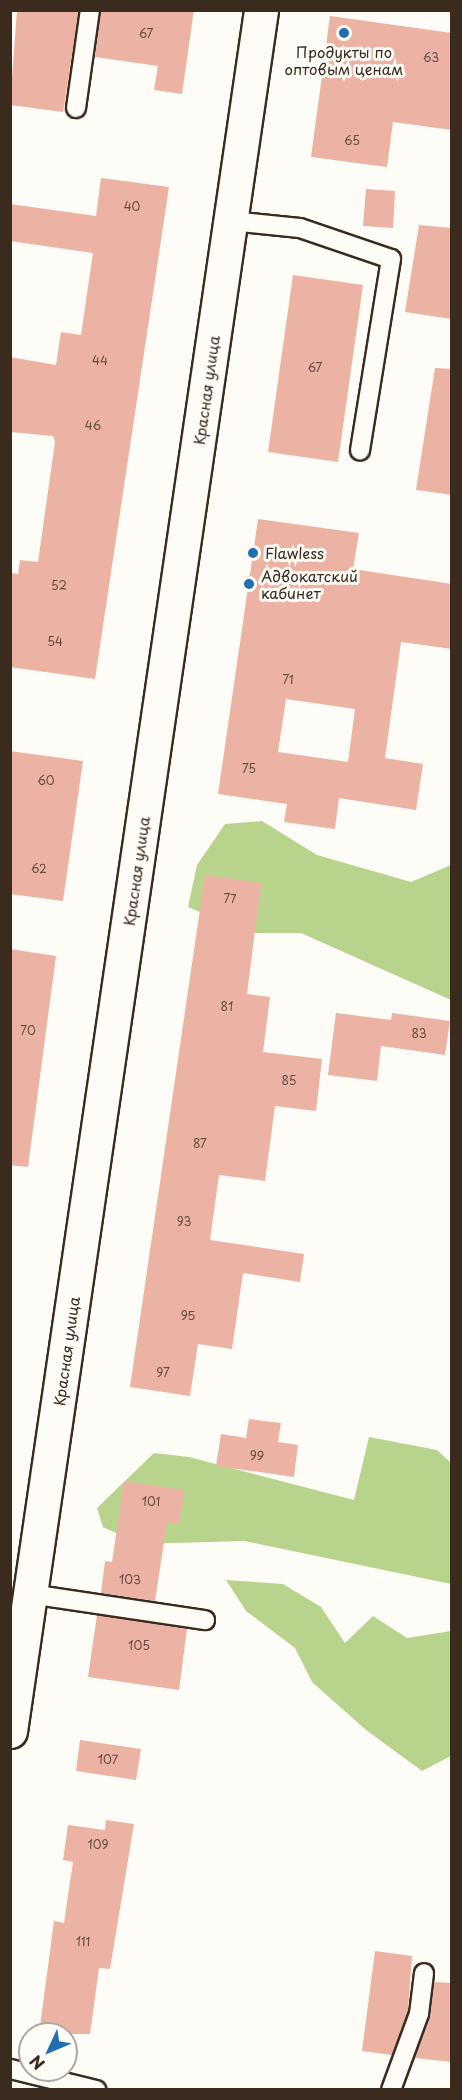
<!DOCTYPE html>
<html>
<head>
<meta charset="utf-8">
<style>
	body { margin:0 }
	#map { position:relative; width:462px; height:2100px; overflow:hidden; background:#fdfcf7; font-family:"Playpen Sans",sans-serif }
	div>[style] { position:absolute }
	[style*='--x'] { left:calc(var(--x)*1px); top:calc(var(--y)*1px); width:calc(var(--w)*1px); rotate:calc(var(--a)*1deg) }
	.green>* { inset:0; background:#b8d48c }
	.building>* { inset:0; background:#ecb3a5 }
	.roads { filter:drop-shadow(2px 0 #3b2a1e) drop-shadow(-2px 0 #3b2a1e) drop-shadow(0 2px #3b2a1e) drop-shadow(0 -2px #3b2a1e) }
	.service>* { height:18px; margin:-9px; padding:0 9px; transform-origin:9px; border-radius:9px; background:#fdfcf7 }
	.minor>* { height:33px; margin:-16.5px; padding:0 16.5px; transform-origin:16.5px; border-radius:16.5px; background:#fdfcf7 }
	.dots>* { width:16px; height:16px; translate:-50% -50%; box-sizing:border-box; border:3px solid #fdfcf7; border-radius:50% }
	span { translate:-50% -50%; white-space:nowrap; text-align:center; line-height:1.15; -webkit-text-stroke:6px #fdfcf7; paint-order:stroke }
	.number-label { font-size:12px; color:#674c40 }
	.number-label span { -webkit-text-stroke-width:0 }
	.poi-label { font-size:15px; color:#3b2a1e }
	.left { translate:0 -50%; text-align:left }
	.street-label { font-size:15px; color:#3b2a1e }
	.frame { position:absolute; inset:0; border:12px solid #3b2a1e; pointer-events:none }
	.north { position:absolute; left:18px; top:2022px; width:60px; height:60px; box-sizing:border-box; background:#fdfcf7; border:2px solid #afa8a0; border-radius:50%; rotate:226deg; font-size:16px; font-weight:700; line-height:24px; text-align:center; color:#3b2a1e }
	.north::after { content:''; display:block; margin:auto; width:21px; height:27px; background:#1f6fb2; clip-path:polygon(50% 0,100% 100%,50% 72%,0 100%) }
</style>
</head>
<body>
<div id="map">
	<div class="green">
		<i style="clip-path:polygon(262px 821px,317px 855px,411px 882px,451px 865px,451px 1000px,301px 933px,249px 933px,188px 907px,197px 865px,225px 824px)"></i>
		<i style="clip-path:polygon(369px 1437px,437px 1450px,451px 1463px,451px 1584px,244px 1541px,139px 1544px,103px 1527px,97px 1508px,154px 1453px,189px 1457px,354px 1500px)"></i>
		<i style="clip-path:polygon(226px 1580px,283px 1584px,321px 1607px,345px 1643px,373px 1616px,407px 1638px,451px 1631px,451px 1756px,422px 1771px,366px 1730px,312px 1682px,295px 1648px,246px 1611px)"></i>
	</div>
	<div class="building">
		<i style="clip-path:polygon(17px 10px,79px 10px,63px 112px,10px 105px)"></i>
		<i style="clip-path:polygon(101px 10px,194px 10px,182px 94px,154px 90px,158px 66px,95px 57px)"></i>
		<i style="clip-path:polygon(330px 16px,452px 33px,452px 130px,393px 122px,387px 167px,311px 157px)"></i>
		<i style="clip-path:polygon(101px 178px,169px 187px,95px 679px,10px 667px,10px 573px,18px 574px,20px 560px,38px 562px,55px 442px,53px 436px,10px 432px,10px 357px,56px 365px,61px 332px,81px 335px,93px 253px,10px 241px,10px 204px,96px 216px)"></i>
		<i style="clip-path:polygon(366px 189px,395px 191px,393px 228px,363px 226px)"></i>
		<i style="clip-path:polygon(419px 225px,452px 228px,452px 319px,405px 312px)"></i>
		<i style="clip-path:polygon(293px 275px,363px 285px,338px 462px,268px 452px)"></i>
		<i style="clip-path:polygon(435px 368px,452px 369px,452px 495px,416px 490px)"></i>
		<i style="clip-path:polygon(evenodd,258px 519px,359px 533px,353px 569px,452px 584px,452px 649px,401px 642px,385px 758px,423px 764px,416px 810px,339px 798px,335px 829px,284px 822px,287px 804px,218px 794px,258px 519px,286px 699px,355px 709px,348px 762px,278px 752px,286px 699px)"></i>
		<i style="clip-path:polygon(10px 751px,83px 761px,63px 901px,10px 894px)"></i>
		<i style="clip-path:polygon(205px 875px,261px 883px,247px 994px,270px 997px,263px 1052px,322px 1059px,316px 1111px,275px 1106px,265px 1181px,219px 1175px,210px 1240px,304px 1254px,300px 1282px,243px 1273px,232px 1349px,198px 1344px,190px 1396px,130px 1387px)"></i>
		<i style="clip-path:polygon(10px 949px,56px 956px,28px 1167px,10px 1165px)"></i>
		<i style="clip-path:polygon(336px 1013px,391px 1020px,392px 1013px,450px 1021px,445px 1055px,381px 1046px,377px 1081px,328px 1075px)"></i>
		<i style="clip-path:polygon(249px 1419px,281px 1423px,278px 1442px,298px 1445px,294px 1477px,216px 1466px,221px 1434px,246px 1438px)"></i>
		<i style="clip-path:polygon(124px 1481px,184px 1490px,179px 1524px,167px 1522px,155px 1601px,101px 1593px,105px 1561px,112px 1562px)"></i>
		<i style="clip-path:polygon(97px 1615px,187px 1629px,179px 1690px,88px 1677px)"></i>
		<i style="clip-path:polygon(80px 1740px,141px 1749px,136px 1780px,76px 1771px)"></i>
		<i style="clip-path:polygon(106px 1820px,134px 1824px,110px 1969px,99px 1968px,90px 2034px,39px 2034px,54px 1921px,64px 1923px,73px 1862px,63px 1860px,68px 1825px,105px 1830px)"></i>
		<i style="clip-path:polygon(375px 1951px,412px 1956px,408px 2011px,392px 2055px,362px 2051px)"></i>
		<i style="clip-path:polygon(434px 1982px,452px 1983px,452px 2062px,415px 2058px,430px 2018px)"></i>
	</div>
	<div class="roads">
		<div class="service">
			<i style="--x:76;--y:108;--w:99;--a:-81.9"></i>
			<i style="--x:231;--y:221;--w:69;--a:5.8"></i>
			<i style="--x:300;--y:228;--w:96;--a:18.8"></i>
			<i style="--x:391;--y:259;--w:194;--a:99.2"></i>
			<i style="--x:30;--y:1594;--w:177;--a:8.5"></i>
			<i style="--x:10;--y:2069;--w:89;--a:13.7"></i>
			<i style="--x:391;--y:2090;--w:81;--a:-69.8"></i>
			<i style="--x:419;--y:2014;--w:41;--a:-83"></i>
		</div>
		<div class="minor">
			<i style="--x:10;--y:1731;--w:1739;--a:-81.7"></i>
		</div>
	</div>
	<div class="dots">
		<i style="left:344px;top:33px;background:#1f6fb2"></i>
		<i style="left:253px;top:553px;background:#1f6fb2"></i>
		<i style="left:249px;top:584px;background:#1f6fb2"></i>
	</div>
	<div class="number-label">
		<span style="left:146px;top:34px">67</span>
		<span style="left:431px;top:58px">63</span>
		<span style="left:352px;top:141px">65</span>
		<span style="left:132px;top:207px">40</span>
		<span style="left:100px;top:361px">44</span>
		<span style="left:315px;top:368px">67</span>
		<span style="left:93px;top:426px">46</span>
		<span style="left:59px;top:586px">52</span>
		<span style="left:55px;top:642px">54</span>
		<span style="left:288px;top:680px">71</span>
		<span style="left:249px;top:769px">75</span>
		<span style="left:46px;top:781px">60</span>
		<span style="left:39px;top:869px">62</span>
		<span style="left:230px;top:899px">77</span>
		<span style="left:227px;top:1007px">81</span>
		<span style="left:28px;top:1031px">70</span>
		<span style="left:419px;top:1034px">83</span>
		<span style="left:289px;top:1081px">85</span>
		<span style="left:200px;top:1144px">87</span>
		<span style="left:184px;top:1222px">93</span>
		<span style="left:188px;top:1316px">95</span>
		<span style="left:163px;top:1373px">97</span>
		<span style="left:257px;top:1456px">99</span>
		<span style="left:151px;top:1502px">101</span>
		<span style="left:130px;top:1580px">103</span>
		<span style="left:139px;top:1646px">105</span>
		<span style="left:108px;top:1760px">107</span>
		<span style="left:98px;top:1845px">109</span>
		<span style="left:83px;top:1942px">111</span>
	</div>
	<div class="poi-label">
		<span style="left:344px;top:60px">Продукты по<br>оптовым ценам</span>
		<span class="left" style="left:265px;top:553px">Flawless</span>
		<span class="left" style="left:261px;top:584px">Адвокатский<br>кабинет</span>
	</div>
	<div class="street-label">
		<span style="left:206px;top:390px;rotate:-82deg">Красная улица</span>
		<span style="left:136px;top:871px;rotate:-82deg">Красная улица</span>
		<span style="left:66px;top:1351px;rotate:-82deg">Красная улица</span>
	</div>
	<div class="frame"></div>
	<div class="north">N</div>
</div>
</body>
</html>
